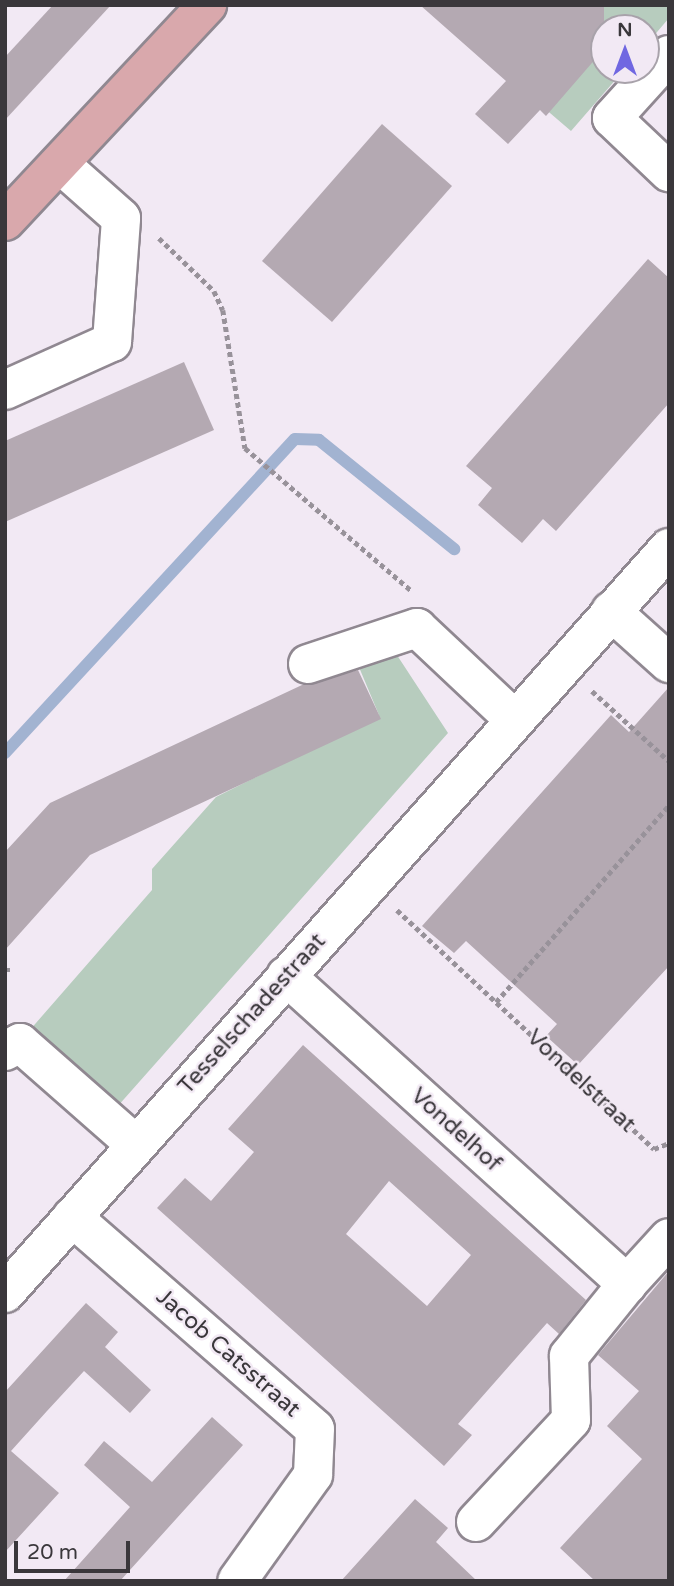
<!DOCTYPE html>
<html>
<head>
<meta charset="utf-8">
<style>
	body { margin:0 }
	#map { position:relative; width:674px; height:1586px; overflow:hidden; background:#f2e9f4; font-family:"Varela Round",sans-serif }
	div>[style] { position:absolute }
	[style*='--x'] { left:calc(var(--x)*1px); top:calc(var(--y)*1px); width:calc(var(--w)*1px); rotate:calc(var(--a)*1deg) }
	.green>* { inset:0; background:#b7ccbe }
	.stream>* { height:12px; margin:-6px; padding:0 6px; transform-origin:6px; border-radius:6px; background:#a2b3d1 }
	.building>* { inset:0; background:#b4a9b2 }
	.path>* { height:4.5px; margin-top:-2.25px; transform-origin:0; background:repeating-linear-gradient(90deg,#98929a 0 5px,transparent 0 8.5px) }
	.roads { filter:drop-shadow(2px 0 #908891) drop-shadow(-2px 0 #908891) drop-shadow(0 2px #908891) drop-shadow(0 -2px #908891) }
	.minor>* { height:38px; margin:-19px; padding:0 19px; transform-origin:19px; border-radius:19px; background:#fff }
	.major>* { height:38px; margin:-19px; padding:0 19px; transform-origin:19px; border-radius:19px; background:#d9a8ac }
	span { translate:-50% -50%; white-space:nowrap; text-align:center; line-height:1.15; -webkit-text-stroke:5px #f2e9f4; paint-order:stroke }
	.street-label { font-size:23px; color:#3a373b }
	.frame { position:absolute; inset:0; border:7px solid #3a373b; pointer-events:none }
	.north { position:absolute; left:590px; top:14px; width:70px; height:70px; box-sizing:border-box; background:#f2e9f4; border:2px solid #a8a2aa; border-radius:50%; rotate:0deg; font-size:19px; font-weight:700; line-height:28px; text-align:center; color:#3a373b }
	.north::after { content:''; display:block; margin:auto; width:24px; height:32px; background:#7067e1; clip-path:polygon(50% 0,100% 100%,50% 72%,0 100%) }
	.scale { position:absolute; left:14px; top:1541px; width:116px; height:32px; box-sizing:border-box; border:4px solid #3a373b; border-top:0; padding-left:9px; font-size:21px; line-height:24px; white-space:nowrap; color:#3a373b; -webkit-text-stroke:5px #f2e9f4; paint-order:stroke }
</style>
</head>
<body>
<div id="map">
	<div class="green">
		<i style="clip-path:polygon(424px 5px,669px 5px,669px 18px,646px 45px,646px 28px,604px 28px,604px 70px,624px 70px,571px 131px)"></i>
		<i style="clip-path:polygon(391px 646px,448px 733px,117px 1107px,29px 1031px,152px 890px,152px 869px,216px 797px,379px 715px,356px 660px)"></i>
	</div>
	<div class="stream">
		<i style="--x:5;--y:753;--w:427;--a:-47.3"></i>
		<i style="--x:295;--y:439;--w:24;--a:2"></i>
		<i style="--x:319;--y:440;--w:174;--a:38.9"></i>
	</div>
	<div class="building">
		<i style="clip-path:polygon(53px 5px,111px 5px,5px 120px,5px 57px)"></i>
		<i style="clip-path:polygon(420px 5px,604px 5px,604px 49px,546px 116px,540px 110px,508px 144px,475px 114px,506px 81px)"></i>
		<i style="clip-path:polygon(382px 124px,452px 186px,332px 322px,262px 261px)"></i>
		<i style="clip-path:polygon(648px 259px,669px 278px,669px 403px,556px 531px,543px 519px,522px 543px,478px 505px,492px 488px,466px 466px)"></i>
		<i style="clip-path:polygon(184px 362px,214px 430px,5px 522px,5px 441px)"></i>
		<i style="clip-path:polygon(358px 670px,381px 719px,90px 855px,5px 950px,5px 852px,50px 803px,302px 685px)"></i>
		<i style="clip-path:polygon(669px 687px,669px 966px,578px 1065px,546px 1036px,557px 1024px,466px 941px,454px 953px,422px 926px,611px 715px,629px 732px)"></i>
		<i style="clip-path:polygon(evenodd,303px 1045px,586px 1300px,559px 1334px,547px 1323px,458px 1424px,472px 1435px,444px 1466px,157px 1208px,185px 1178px,211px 1201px,254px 1152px,228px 1129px,303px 1045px,389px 1181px,471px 1255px,427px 1306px,346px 1234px,389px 1181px)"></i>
		<i style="clip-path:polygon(669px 1271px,669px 1581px,595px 1581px,560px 1548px,642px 1459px,607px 1426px,639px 1391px,598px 1355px)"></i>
		<i style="clip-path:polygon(86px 1303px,118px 1332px,105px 1347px,151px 1390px,130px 1413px,84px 1371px,47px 1411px,11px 1451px,59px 1493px,5px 1552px,5px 1392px)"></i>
		<i style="clip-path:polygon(212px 1417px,243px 1445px,120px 1581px,64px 1581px,130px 1507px,84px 1465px,104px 1441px,152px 1482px)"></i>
		<i style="clip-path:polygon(415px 1499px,448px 1528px,436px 1542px,477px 1581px,341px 1581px)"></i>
	</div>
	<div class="path">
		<i style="--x:159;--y:238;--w:76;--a:43.9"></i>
		<i style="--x:214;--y:291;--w:21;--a:65"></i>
		<i style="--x:223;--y:310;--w:140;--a:80.9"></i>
		<i style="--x:245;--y:448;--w:220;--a:40.6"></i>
		<i style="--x:592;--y:691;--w:104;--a:42.3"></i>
		<i style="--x:397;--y:910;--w:351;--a:42.9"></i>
		<i style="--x:654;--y:1149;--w:16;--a:-22"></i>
		<i style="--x:5;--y:970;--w:8;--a:0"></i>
		<i style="--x:496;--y:1002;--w:262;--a:-48.7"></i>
	</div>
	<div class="roads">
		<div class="minor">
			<i style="--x:669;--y:55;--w:85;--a:132.1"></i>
			<i style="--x:612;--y:118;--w:79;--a:43.5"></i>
			<i style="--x:5;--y:390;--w:117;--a:-24.2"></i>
			<i style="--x:112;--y:342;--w:124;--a:-85.8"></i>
			<i style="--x:121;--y:218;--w:81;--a:-138.5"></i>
			<i style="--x:611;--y:611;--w:78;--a:41.9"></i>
			<i style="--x:308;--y:664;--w:115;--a:-18.3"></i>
			<i style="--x:417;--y:628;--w:133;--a:43.2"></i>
			<i style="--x:286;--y:976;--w:460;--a:42.1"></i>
			<i style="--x:627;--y:1284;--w:62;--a:-47.6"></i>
			<i style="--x:5;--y:1051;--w:17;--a:-28"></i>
			<i style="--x:20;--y:1043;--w:153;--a:41.3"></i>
			<i style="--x:72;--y:1217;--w:322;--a:41.1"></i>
			<i style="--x:315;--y:1429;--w:46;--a:92.5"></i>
			<i style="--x:313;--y:1475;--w:130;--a:125.6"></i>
			<i style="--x:5;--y:1293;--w:998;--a:-48.29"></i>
			<i style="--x:476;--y:1522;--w:139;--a:-47"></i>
			<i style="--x:571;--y:1420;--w:64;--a:-91.8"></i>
			<i style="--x:569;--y:1356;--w:92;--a:-51.1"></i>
		</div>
		<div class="major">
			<i style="--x:5;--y:221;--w:296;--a:-46.9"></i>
		</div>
	</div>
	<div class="street-label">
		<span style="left:252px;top:1014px;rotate:-48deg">Tesselschadestraat</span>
		<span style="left:581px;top:1081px;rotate:43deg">Vondelstraat</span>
		<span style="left:456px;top:1130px;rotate:42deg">Vondelhof</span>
		<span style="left:228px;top:1353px;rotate:41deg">Jacob Catsstraat</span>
	</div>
	<div class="frame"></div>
	<div class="north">N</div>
	<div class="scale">20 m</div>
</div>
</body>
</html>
